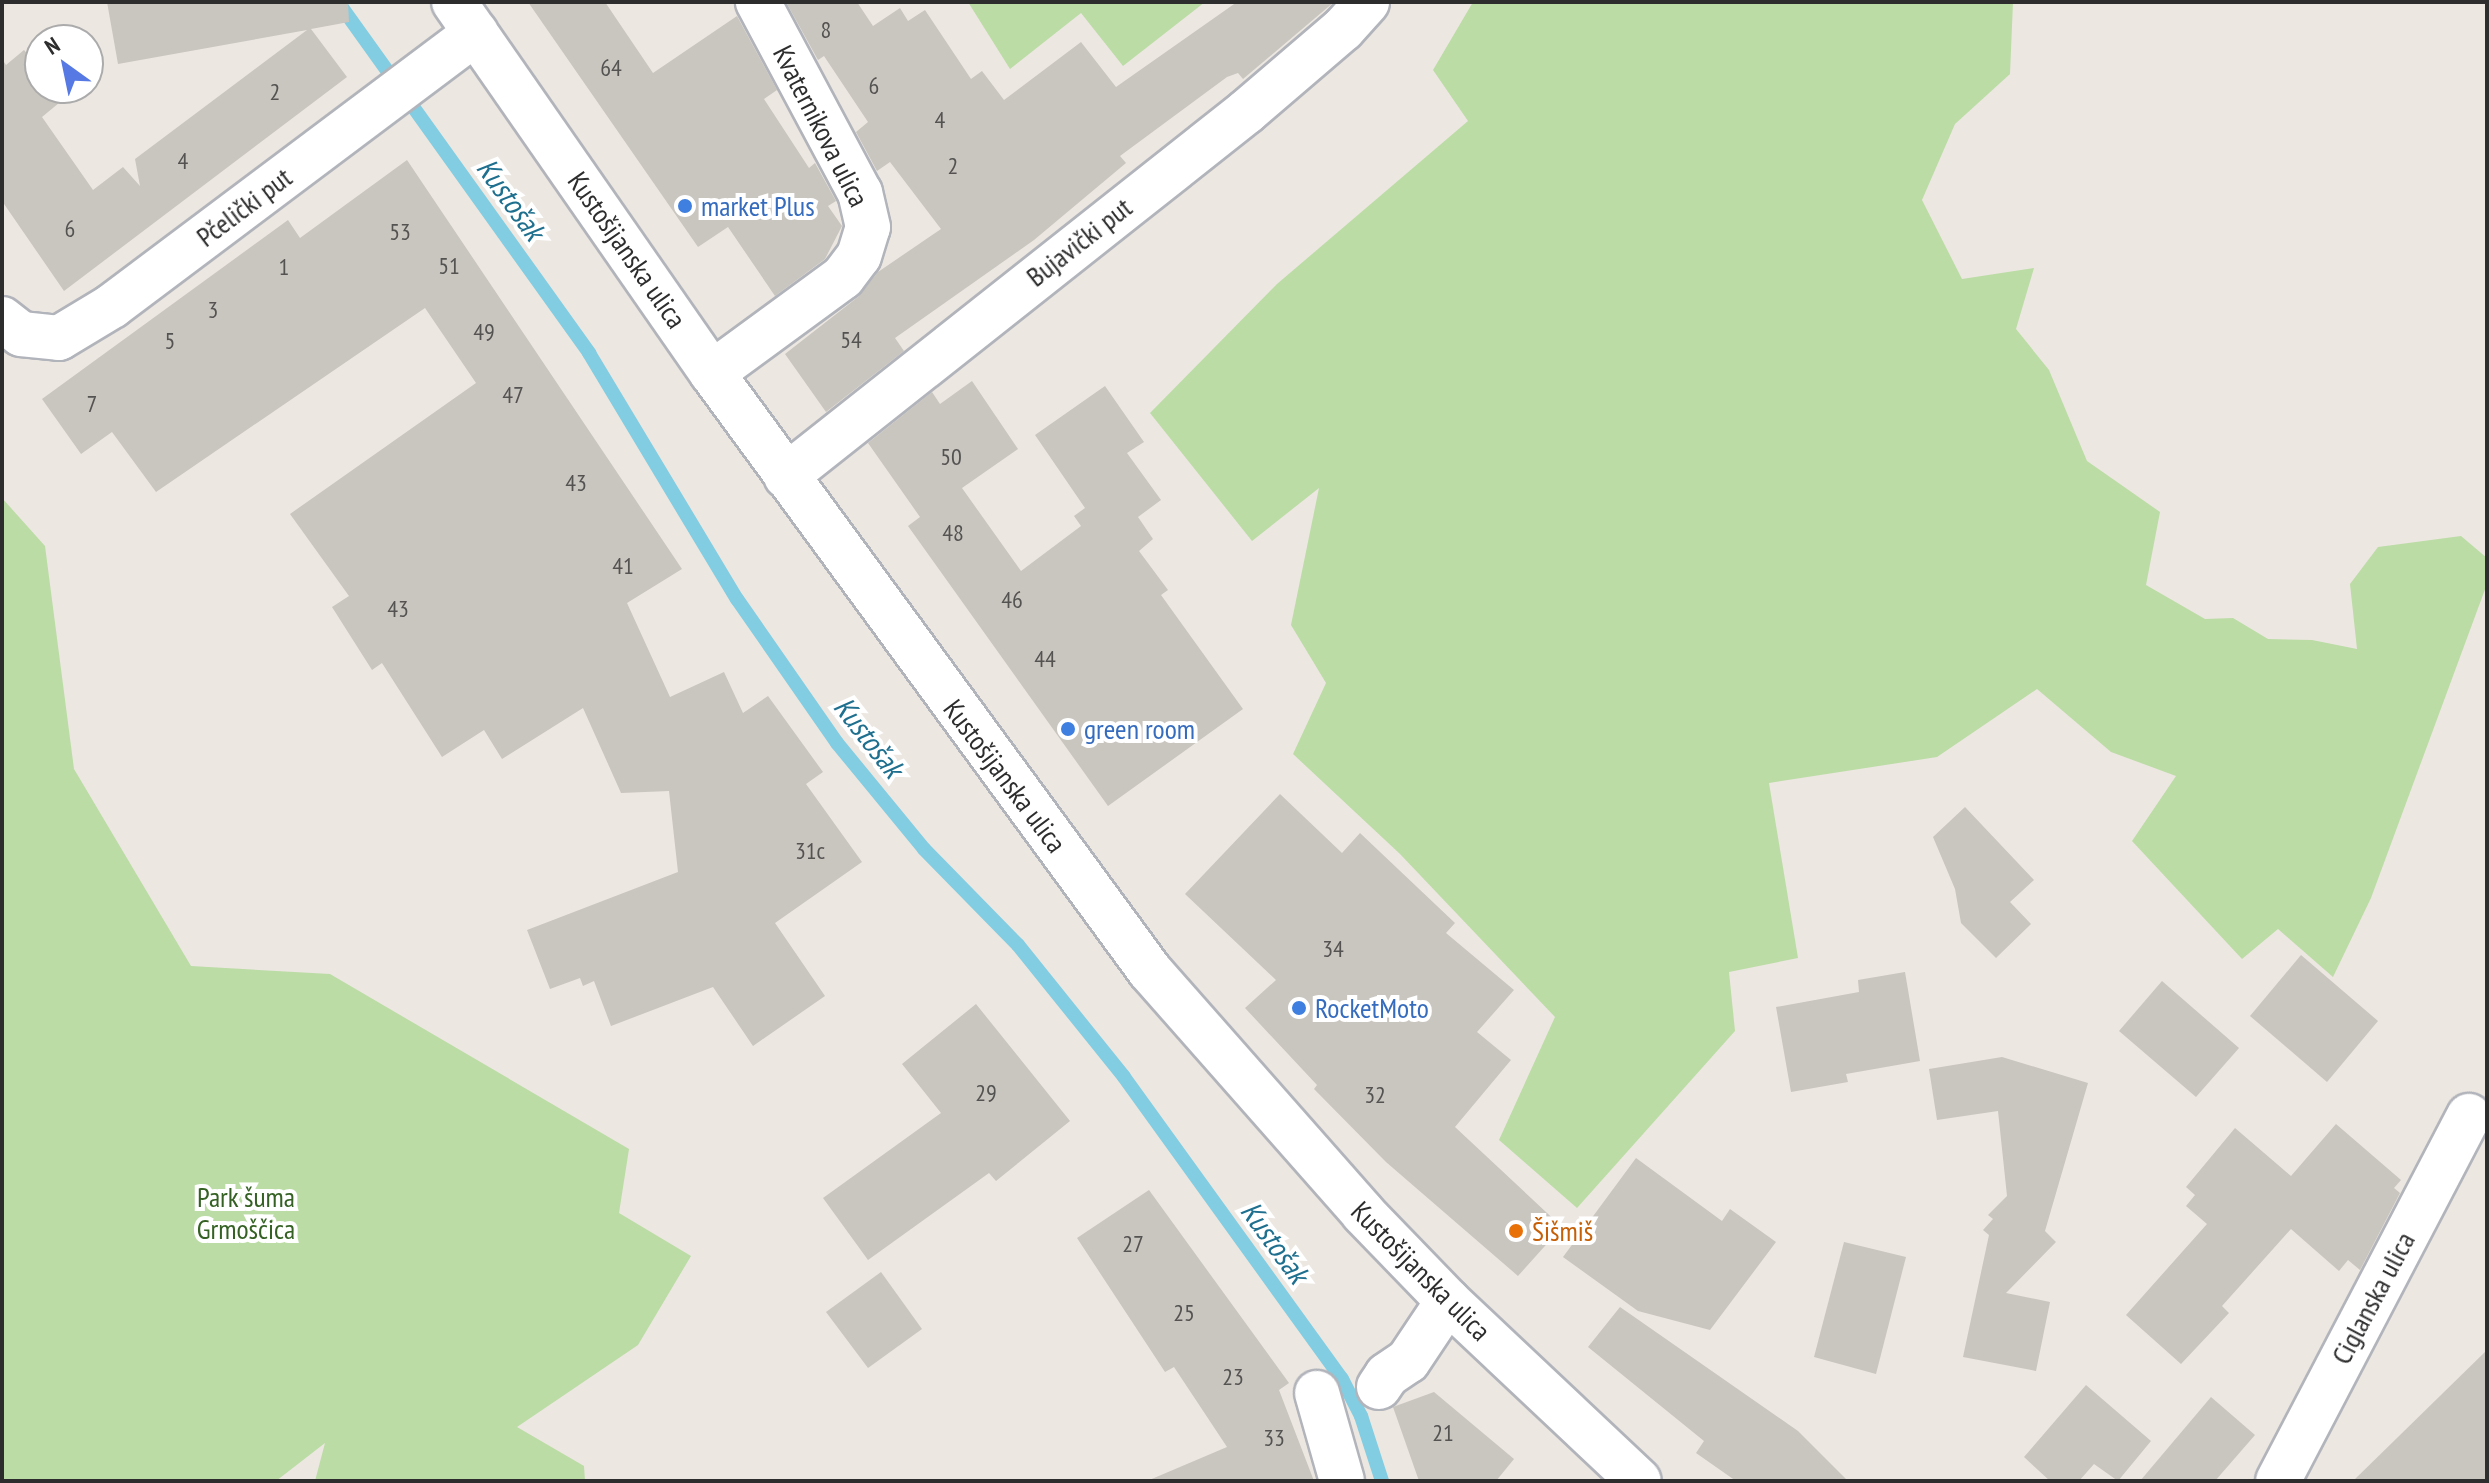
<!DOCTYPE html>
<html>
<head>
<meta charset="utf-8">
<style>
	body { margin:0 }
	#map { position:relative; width:2489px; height:1483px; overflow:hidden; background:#ece7e1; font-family:"PT Sans Narrow",sans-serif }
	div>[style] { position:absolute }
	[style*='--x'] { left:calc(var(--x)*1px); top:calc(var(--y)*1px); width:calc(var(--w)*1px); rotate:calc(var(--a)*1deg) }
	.green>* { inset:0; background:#bbdca5 }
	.stream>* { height:14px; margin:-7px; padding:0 7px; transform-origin:7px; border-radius:7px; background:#82cde1 }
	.building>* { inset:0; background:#c9c5bf }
	.roads { filter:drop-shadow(2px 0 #b2b4bb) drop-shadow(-2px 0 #b2b4bb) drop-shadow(0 2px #b2b4bb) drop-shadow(0 -2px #b2b4bb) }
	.minor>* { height:44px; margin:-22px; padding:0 22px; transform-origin:22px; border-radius:22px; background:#fff }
	.dots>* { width:22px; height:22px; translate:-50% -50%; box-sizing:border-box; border:4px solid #fff; border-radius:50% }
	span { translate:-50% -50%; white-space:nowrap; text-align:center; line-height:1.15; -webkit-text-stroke:8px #fff; paint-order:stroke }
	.number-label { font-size:24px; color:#545352 }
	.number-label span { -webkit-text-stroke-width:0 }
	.street-label { font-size:28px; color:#2d2d2d }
	.shop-label { font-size:28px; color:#366cbe }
	.left { translate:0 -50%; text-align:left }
	.park-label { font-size:28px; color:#356224 }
	.food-label { font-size:28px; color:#c56008 }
	.water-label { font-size:30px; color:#1f6f8f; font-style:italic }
	.frame { position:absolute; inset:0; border:4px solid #2d2d2d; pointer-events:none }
	.north { position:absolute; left:24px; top:24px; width:80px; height:80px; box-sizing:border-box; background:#fff; border:2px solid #ababab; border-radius:50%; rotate:327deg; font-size:22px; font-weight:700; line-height:32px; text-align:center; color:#2d2d2d }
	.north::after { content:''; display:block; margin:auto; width:28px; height:36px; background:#5679e4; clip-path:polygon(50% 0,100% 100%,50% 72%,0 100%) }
</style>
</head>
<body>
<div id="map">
	<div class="green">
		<i style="clip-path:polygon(968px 2px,1205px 2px,1123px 66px,1081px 13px,1010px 69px)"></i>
		<i style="clip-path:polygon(1473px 2px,2013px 2px,2010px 74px,1955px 124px,1922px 200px,1962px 279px,2034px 268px,2016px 329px,2049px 370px,2087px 461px,2160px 512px,2146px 585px,2205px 619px,2233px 618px,2268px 639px,2312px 640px,2357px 649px,2350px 584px,2378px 547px,2461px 536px,2487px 558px,2487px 584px,2371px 898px,2333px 977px,2278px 929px,2242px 959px,2132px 841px,2176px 776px,2111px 752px,2037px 689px,1937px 757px,1769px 783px,1798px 958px,1729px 972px,1735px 1031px,1577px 1208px,1499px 1140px,1555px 1017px,1400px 854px,1293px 754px,1326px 683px,1291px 625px,1319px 488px,1252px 541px,1150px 413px,1277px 284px,1468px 121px,1433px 70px)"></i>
		<i style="clip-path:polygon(2px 498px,45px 546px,74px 769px,191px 966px,330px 974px,629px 1149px,619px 1213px,691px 1256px,638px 1345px,517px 1427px,584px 1466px,585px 1481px,315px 1481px,325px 1443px,276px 1481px,2px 1481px)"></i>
	</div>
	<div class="stream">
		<i style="--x:338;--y:2;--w:432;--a:54.4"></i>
		<i style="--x:589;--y:353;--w:287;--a:59"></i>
		<i style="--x:737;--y:599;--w:175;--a:55.2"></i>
		<i style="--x:837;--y:743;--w:137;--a:50.6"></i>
		<i style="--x:924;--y:849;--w:134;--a:45.6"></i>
		<i style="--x:1018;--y:945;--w:169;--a:51.2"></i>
		<i style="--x:1124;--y:1077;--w:372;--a:54.2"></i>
		<i style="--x:1342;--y:1379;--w:42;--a:62.8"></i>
		<i style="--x:1361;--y:1416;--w:68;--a:72.1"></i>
	</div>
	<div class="building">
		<i style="clip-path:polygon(107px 2px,348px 2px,349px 22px,311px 29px,347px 77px,64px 291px,2px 201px,2px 59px,6px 65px,24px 50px,40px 68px,40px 88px,57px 88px,65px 98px,42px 117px,93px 190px,123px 167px,140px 186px,135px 159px,307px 30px,118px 64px)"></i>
		<i style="clip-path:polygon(528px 2px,605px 2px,653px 73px,737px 16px,777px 90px,764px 99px,809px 168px,815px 163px,836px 201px,828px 206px,842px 226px,825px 259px,775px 296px,728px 227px,698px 247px)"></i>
		<i style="clip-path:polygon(786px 2px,857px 2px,873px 26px,900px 8px,908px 21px,925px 10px,971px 79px,982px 71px,1004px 100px,1081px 42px,1116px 87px,1237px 2px,1334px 2px,1243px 79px,1238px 73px,1227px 77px,1120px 156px,1126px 163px,1034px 240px,895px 338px,904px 351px,826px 412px,785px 354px,858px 297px,878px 272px,941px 229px,890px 162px,877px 171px,856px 132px,868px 122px,824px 56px,818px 60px)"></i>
		<i style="clip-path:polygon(407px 160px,682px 569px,627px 603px,670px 697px,724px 672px,743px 713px,768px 696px,823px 772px,806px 784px,862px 862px,775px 923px,825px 996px,753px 1046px,713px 987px,611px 1026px,594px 981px,583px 986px,580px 978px,550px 989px,527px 930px,678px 872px,669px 791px,621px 793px,583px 708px,502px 759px,484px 730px,442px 757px,382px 663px,372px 670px,332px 607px,349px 596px,290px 514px,476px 383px,425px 308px,156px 492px,112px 432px,81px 454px,42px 399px,288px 220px,300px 238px)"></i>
		<i style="clip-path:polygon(972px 381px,1018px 449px,962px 488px,1021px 571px,1081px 526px,1074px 516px,1085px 508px,1035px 435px,1105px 386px,1144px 442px,1127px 453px,1161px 500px,1138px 517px,1153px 539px,1139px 551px,1168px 590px,1161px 595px,1243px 709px,1108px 806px,908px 526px,920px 517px,868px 443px,932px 392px,940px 404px)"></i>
		<i style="clip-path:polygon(1280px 794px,1342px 853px,1360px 833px,1455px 923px,1446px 933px,1514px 990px,1477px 1032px,1511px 1060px,1455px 1127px,1562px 1227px,1518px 1276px,1386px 1162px,1314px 1089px,1317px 1085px,1245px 1008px,1276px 980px,1185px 894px)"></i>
		<i style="clip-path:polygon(1965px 807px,2034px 880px,2010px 902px,2031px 924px,1996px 958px,1961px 923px,1955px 889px,1933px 837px)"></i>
		<i style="clip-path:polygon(2301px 955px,2378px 1021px,2327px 1082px,2250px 1016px)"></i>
		<i style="clip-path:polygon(1905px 972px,1920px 1061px,1846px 1074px,1848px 1082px,1791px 1092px,1776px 1007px,1859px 992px,1858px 980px)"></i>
		<i style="clip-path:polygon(2162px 981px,2239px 1048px,2196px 1097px,2119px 1031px)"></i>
		<i style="clip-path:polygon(976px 1004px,1070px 1121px,996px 1181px,989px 1173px,868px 1260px,823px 1198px,941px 1113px,902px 1064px)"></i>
		<i style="clip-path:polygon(2002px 1057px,2088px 1083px,2045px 1231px,2056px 1242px,2006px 1293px,2050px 1302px,2036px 1371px,1963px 1357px,1989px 1235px,1983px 1230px,1993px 1219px,1988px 1215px,2007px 1196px,1998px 1111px,1937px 1120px,1929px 1069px)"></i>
		<i style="clip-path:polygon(2336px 1124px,2401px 1180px,2394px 1188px,2400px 1193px,2360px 1270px,2348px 1260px,2339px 1271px,2291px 1229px,2222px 1306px,2229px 1313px,2181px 1364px,2126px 1315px,2207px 1224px,2186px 1206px,2195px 1195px,2186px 1187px,2235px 1128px,2291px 1176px)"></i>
		<i style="clip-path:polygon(1636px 1158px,1722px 1221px,1730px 1209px,1776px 1242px,1710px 1330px,1638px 1311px,1563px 1257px)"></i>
		<i style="clip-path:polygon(1149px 1190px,1289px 1383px,1279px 1390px,1314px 1481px,1147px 1481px,1227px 1447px,1174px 1367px,1165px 1372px,1077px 1238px)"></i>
		<i style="clip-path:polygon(1844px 1242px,1906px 1257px,1876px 1374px,1814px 1357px)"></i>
		<i style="clip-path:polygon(881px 1272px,922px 1329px,868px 1368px,826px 1312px)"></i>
		<i style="clip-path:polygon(1620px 1307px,1798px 1431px,1848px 1481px,1736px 1481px,1696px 1453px,1704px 1441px,1588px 1347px)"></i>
		<i style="clip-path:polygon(2487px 1350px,2487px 1481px,2353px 1481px)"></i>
		<i style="clip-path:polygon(2086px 1385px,2151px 1441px,2118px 1481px,2094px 1464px,2079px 1481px,2050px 1481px,2024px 1457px)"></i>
		<i style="clip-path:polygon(1434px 1392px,1514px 1459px,1496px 1481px,1419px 1481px,1393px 1407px)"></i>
		<i style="clip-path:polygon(2211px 1397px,2255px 1435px,2215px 1481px,2140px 1481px)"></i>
	</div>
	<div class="roads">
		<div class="minor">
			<i style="--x:454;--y:2;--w:452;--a:55.2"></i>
			<i style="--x:712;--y:373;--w:741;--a:53.78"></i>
			<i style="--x:1150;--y:971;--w:322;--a:48.6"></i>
			<i style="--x:1363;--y:1213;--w:122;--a:46"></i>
			<i style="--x:1448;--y:1301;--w:262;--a:43.3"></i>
			<i style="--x:2;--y:319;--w:24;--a:38"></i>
			<i style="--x:21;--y:334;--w:38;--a:6"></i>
			<i style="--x:59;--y:338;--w:62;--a:-31.1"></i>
			<i style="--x:112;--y:306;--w:455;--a:-36.9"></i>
			<i style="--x:712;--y:373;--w:162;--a:-36.2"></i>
			<i style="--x:843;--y:277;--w:26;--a:-53"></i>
			<i style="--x:859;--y:256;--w:30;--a:-73"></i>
			<i style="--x:868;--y:227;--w:35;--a:-103"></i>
			<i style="--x:860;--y:193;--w:217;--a:-118.1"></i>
			<i style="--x:786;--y:476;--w:587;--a:-38.35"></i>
			<i style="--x:1246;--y:112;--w:128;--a:-40.6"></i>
			<i style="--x:1343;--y:29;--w:36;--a:-48"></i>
			<i style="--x:1379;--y:1387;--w:14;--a:-56"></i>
			<i style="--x:1387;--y:1375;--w:25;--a:-34"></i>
			<i style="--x:1408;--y:1361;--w:72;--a:-56.3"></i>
			<i style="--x:1317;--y:1393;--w:91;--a:74.1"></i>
			<i style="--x:2278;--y:1481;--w:412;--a:-62.4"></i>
		</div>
	</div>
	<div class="dots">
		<i style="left:685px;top:206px;background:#3f7fe0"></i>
		<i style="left:1068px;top:729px;background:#3f7fe0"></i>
		<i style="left:1299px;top:1008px;background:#3f7fe0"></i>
		<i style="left:1516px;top:1231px;background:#e8710a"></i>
	</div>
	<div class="number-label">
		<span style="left:826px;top:30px">8</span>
		<span style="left:611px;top:68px">64</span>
		<span style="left:874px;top:86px">6</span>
		<span style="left:275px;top:92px">2</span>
		<span style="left:940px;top:120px">4</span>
		<span style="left:183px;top:161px">4</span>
		<span style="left:953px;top:166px">2</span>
		<span style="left:70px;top:229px">6</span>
		<span style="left:400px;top:232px">53</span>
		<span style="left:449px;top:266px">51</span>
		<span style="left:284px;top:267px">1</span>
		<span style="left:213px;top:310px">3</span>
		<span style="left:484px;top:332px">49</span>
		<span style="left:851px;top:340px">54</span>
		<span style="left:170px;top:341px">5</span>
		<span style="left:513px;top:395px">47</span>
		<span style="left:92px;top:404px">7</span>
		<span style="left:951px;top:457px">50</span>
		<span style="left:576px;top:483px">43</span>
		<span style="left:953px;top:533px">48</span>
		<span style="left:623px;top:566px">41</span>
		<span style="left:1012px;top:600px">46</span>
		<span style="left:398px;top:609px">43</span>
		<span style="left:1045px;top:659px">44</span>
		<span style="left:810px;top:851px">31c</span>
		<span style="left:1333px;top:949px">34</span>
		<span style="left:986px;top:1093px">29</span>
		<span style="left:1375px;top:1095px">32</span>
		<span style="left:1133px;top:1244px">27</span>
		<span style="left:1184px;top:1313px">25</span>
		<span style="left:1233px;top:1377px">23</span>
		<span style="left:1443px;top:1433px">21</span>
		<span style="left:1274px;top:1438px">33</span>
	</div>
	<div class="street-label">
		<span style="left:821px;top:126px;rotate:63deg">Kvaternikova ulica</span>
		<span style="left:244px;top:207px;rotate:-37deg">Pčelički put</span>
		<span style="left:1079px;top:242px;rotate:-38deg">Bujavički put</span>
		<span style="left:627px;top:250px;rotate:55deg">Kustošijanska ulica</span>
		<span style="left:1005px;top:776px;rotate:53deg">Kustošijanska ulica</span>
		<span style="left:1421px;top:1271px;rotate:45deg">Kustošijanska ulica</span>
		<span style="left:2373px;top:1298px;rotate:-62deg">Ciglanska ulica</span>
	</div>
	<div class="shop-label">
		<span class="left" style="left:701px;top:206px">market Plus</span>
		<span class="left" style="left:1084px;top:729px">green room</span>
		<span class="left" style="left:1315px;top:1008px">RocketMoto</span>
	</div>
	<div class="park-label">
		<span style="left:246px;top:1213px">Park šuma<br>Grmoščica</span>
	</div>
	<div class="food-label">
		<span class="left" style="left:1532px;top:1231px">Šišmiš</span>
	</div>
	<div class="water-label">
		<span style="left:511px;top:199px;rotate:54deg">Kustošak</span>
		<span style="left:869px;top:737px;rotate:52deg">Kustošak</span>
		<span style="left:1275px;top:1242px;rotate:54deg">Kustošak</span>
	</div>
	<div class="frame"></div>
	<div class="north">N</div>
</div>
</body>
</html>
